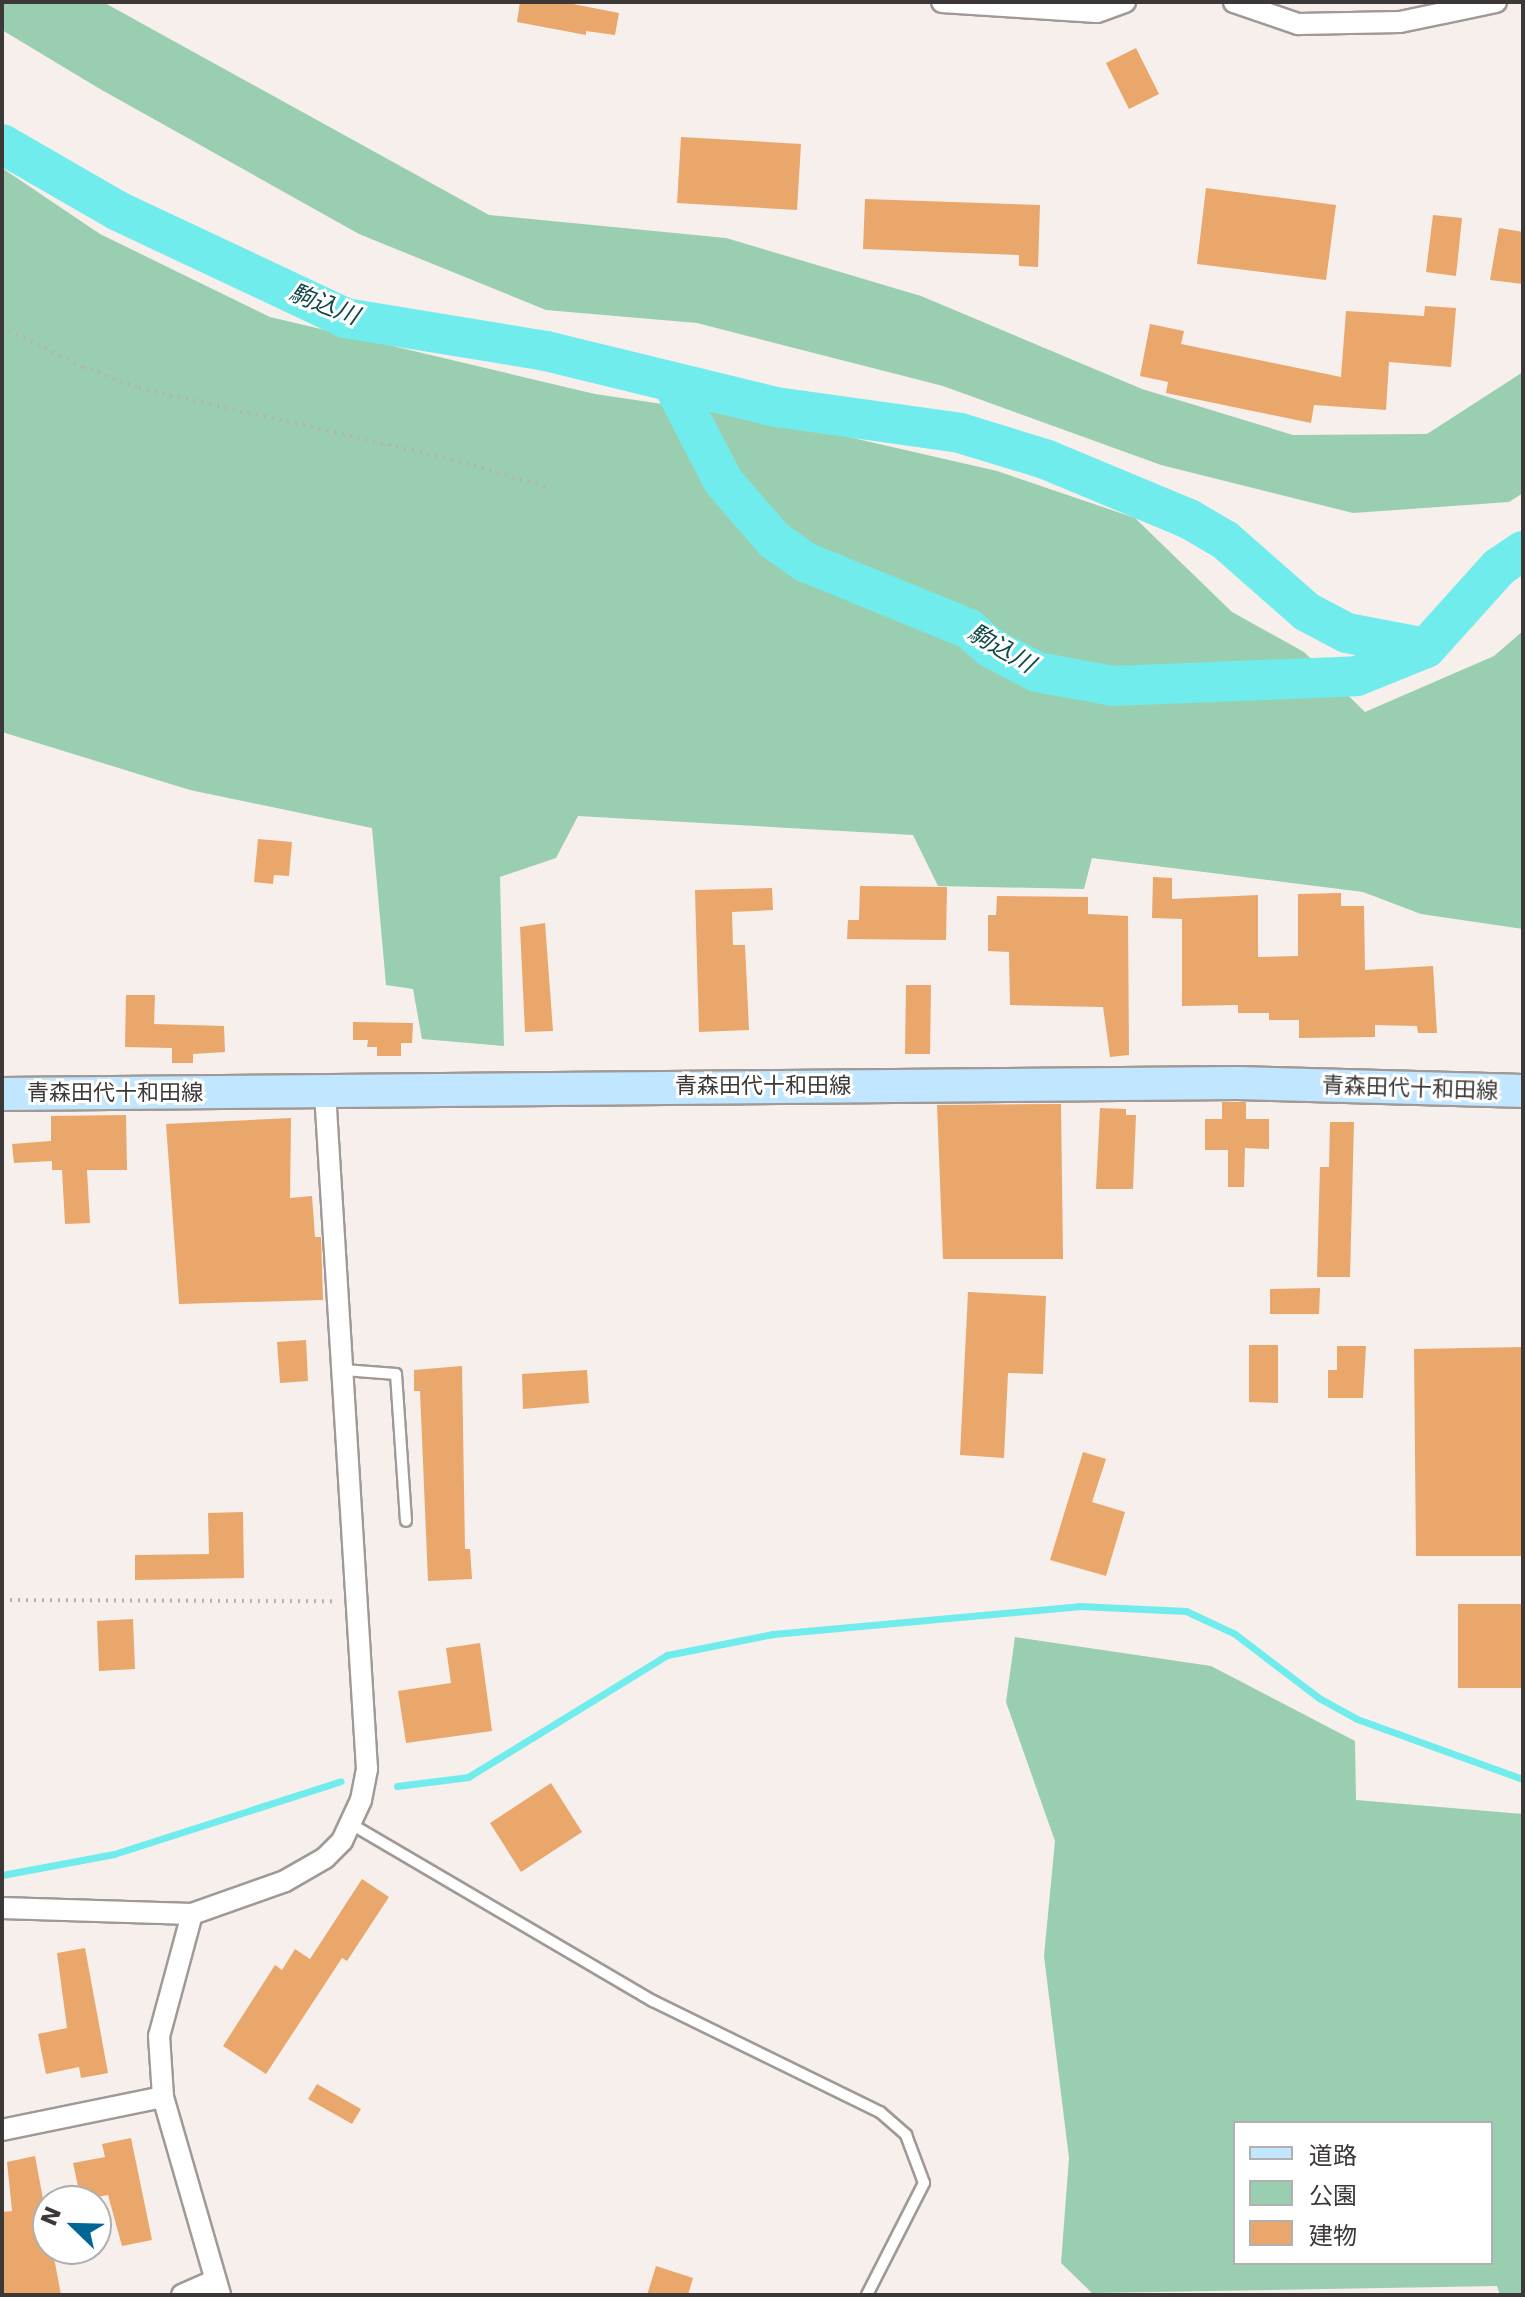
<!DOCTYPE html>
<html>
<head>
<meta charset="utf-8">
<style>
	body { margin:0 }
	#map { position:relative; width:1525px; height:2297px; overflow:hidden; background:#f6efeb; font-family:"DejaVu Sans","Noto Sans JP",sans-serif }
	div>[style] { position:absolute }
	[style*='--x'] { left:calc(var(--x)*1px); top:calc(var(--y)*1px); width:calc(var(--w)*1px); rotate:calc(var(--a)*1deg) }
	.green>* { inset:0; background:#9aceb0 }
	.water>* { inset:0; background:#71eced }
	.stream>* { height:7px; margin:-3.5px; padding:0 3.5px; transform-origin:3.5px; border-radius:3.5px; background:#71eced }
	.river>* { height:40px; margin:-20px; padding:0 20px; transform-origin:20px; border-radius:20px; background:#71eced }
	.building>* { inset:0; background:#eaa76b }
	.path>* { height:4px; margin-top:-2px; transform-origin:0; background:repeating-linear-gradient(90deg,#b8b2af 0 2px,transparent 0 8px) }
	.roads { filter:drop-shadow(2px 0 #a09996) drop-shadow(-2px 0 #a09996) drop-shadow(0 2px #a09996) drop-shadow(0 -2px #a09996) }
	.lane>* { height:10px; margin:-5px; padding:0 5px; transform-origin:5px; border-radius:5px; background:#fff }
	.street>* { height:20px; margin:-10px; padding:0 10px; transform-origin:10px; border-radius:10px; background:#fff }
	.primary>* { height:32px; margin:-16px; padding:0 16px; transform-origin:16px; border-radius:16px; background:#c1e6ff }
	span { translate:-50% -50%; white-space:nowrap; text-align:center; line-height:1.15; -webkit-text-stroke:6px #fff; paint-order:stroke }
	.street-label { font-size:22px; color:#3b3837 }
	.water-label { font-size:24px; color:#0f4848; font-style:italic }
	.frame { position:absolute; inset:0; border:4px solid #3b3837; pointer-events:none }
	.legend { position:absolute; left:1233px; top:2121px; width:260px; height:144px; box-sizing:border-box; background:#fff; border:2px solid #b1afaf; margin:0; padding:10px 14px; list-style:none; font-size:24px; color:#3b3837 }
	.legend li { display:flex; align-items:center; gap:16px; height:40px }
	.legend b { width:40px; border:2px solid #b1afaf }
	.north { position:absolute; left:32px; top:2185px; width:80px; height:80px; box-sizing:border-box; background:#fff; border:2px solid #b1afaf; border-radius:50%; rotate:293deg; font-size:22px; font-weight:700; line-height:32px; text-align:center; color:#3b3837 }
	.north::after { content:''; display:block; margin:auto; width:28px; height:36px; background:#026695; clip-path:polygon(50% 0,100% 100%,50% 72%,0 100%) }
</style>
</head>
<body>
<div id="map">
	<div class="green">
		<i style="clip-path:polygon(2px 2px,103px 2px,489px 215px,726px 238px,921px 296px,1142px 389px,1293px 435px,1427px 434px,1523px 372px,1523px 493px,1509px 502px,1353px 513px,1161px 465px,943px 386px,697px 323px,546px 310px,359px 234px,100px 89px,2px 30px)"></i>
		<i style="clip-path:polygon(2px 168px,100px 234px,270px 317px,595px 394px,783px 422px,997px 471px,1135px 518px,1232px 612px,1304px 652px,1365px 712px,1494px 656px,1523px 631px,1523px 929px,1421px 914px,1363px 892px,1092px 858px,1084px 889px,938px 886px,913px 835px,578px 816px,556px 858px,500px 877px,504px 1046px,422px 1039px,413px 989px,386px 985px,372px 828px,190px 790px,2px 732px)"></i>
		<i style="clip-path:polygon(evenodd,1015px 1637px,1211px 1666px,1355px 1741px,1356px 1800px,1523px 1814px,1523px 2295px,1500px 2295px,1497px 2286px,1092px 2293px,1061px 2263px,1069px 2158px,1044px 1956px,1055px 1841px,1006px 1702px,1015px 1637px,1235px 2123px,1491px 2123px,1491px 2263px,1235px 2263px,1235px 2123px)"></i>
	</div>
	<div class="water">
		<i style="clip-path:polygon(2px 137px,98px 186px,160px 239px,2px 157px)"></i>
	</div>
	<div class="stream">
		<i style="--x:397;--y:1786;--w:72;--a:-7.2"></i>
		<i style="--x:468;--y:1777;--w:233;--a:-31.5"></i>
		<i style="--x:667;--y:1655;--w:108;--a:-11.2"></i>
		<i style="--x:773;--y:1634;--w:307;--a:-5.2"></i>
		<i style="--x:1079;--y:1606;--w:107;--a:2.7"></i>
		<i style="--x:1186;--y:1611;--w:54;--a:25.1"></i>
		<i style="--x:1235;--y:1634;--w:106;--a:37.3"></i>
		<i style="--x:1319;--y:1698;--w:43;--a:28.9"></i>
		<i style="--x:1357;--y:1719;--w:177;--a:19.9"></i>
		<i style="--x:2;--y:1875;--w:114;--a:-10.6"></i>
		<i style="--x:114;--y:1854;--w:238;--a:-17.8"></i>
	</div>
	<div class="river">
		<i style="--x:2;--y:144;--w:134;--a:30"></i>
		<i style="--x:118;--y:211;--w:251;--a:25.2"></i>
		<i style="--x:345;--y:318;--w:204;--a:9.3"></i>
		<i style="--x:546;--y:351;--w:237;--a:13.7"></i>
		<i style="--x:776;--y:407;--w:186;--a:8"></i>
		<i style="--x:960;--y:433;--w:89;--a:17"></i>
		<i style="--x:1045;--y:459;--w:156;--a:22.6"></i>
		<i style="--x:1189;--y:519;--w:42;--a:30.3"></i>
		<i style="--x:1225;--y:540;--w:109;--a:41.3"></i>
		<i style="--x:1307;--y:612;--w:45;--a:27.7"></i>
		<i style="--x:1347;--y:633;--w:80;--a:10.8"></i>
		<i style="--x:674;--y:386;--w:107;--a:62.7"></i>
		<i style="--x:723;--y:481;--w:78;--a:49.2"></i>
		<i style="--x:774;--y:540;--w:38;--a:35"></i>
		<i style="--x:805;--y:562;--w:177;--a:22.2"></i>
		<i style="--x:969;--y:629;--w:29;--a:41"></i>
		<i style="--x:991;--y:648;--w:52;--a:27.6"></i>
		<i style="--x:1037;--y:672;--w:77;--a:10.4"></i>
		<i style="--x:1113;--y:686;--w:244;--a:-2.3"></i>
		<i style="--x:1357;--y:676;--w:74;--a:-22.1"></i>
		<i style="--x:1426;--y:648;--w:109;--a:-48"></i>
		<i style="--x:1499;--y:567;--w:29;--a:-34"></i>
	</div>
	<div class="building">
		<i style="clip-path:polygon(520px 2px,563px 2px,619px 13px,615px 35px,586px 31px,586px 35px,517px 22px)"></i>
		<i style="clip-path:polygon(1136px 48px,1159px 94px,1129px 109px,1106px 63px)"></i>
		<i style="clip-path:polygon(681px 137px,801px 144px,797px 210px,677px 203px)"></i>
		<i style="clip-path:polygon(1206px 188px,1336px 205px,1326px 280px,1197px 264px)"></i>
		<i style="clip-path:polygon(865px 199px,1040px 205px,1038px 267px,1019px 266px,1019px 255px,863px 249px)"></i>
		<i style="clip-path:polygon(1433px 215px,1462px 218px,1456px 276px,1426px 272px)"></i>
		<i style="clip-path:polygon(1499px 228px,1523px 232px,1523px 284px,1490px 280px)"></i>
		<i style="clip-path:polygon(1425px 306px,1456px 308px,1451px 367px,1389px 362px,1386px 410px,1314px 405px,1311px 423px,1166px 393px,1168px 382px,1140px 376px,1150px 324px,1184px 331px,1181px 344px,1341px 377px,1346px 311px,1424px 316px)"></i>
		<i style="clip-path:polygon(258px 839px,292px 842px,289px 876px,274px 875px,273px 884px,254px 882px)"></i>
		<i style="clip-path:polygon(1153px 877px,1172px 878px,1172px 899px,1258px 895px,1258px 957px,1298px 956px,1298px 894px,1341px 893px,1341px 906px,1364px 906px,1365px 970px,1433px 966px,1437px 1033px,1418px 1033px,1417px 1026px,1375px 1025px,1375px 1037px,1299px 1038px,1299px 1020px,1269px 1020px,1269px 1013px,1238px 1013px,1238px 1005px,1182px 1006px,1182px 919px,1152px 918px)"></i>
		<i style="clip-path:polygon(860px 886px,947px 887px,946px 940px,847px 939px,848px 920px,859px 920px)"></i>
		<i style="clip-path:polygon(772px 888px,773px 910px,732px 912px,733px 945px,745px 945px,749px 1030px,699px 1032px,695px 890px)"></i>
		<i style="clip-path:polygon(997px 896px,1088px 897px,1088px 914px,1128px 916px,1129px 1055px,1110px 1057px,1103px 1007px,1010px 1005px,1009px 952px,988px 951px,988px 915px,996px 915px)"></i>
		<i style="clip-path:polygon(545px 923px,553px 1031px,525px 1032px,520px 927px)"></i>
		<i style="clip-path:polygon(906px 985px,931px 985px,930px 1054px,905px 1054px)"></i>
		<i style="clip-path:polygon(126px 995px,155px 995px,154px 1024px,224px 1026px,225px 1052px,193px 1054px,193px 1063px,172px 1063px,172px 1048px,125px 1047px)"></i>
		<i style="clip-path:polygon(353px 1022px,413px 1023px,412px 1043px,401px 1043px,401px 1056px,377px 1056px,377px 1047px,367px 1047px,368px 1040px,353px 1040px)"></i>
		<i style="clip-path:polygon(1222px 1102px,1246px 1102px,1246px 1119px,1269px 1119px,1269px 1149px,1245px 1148px,1244px 1187px,1228px 1187px,1228px 1150px,1205px 1150px,1205px 1119px,1222px 1119px)"></i>
		<i style="clip-path:polygon(1061px 1104px,1063px 1259px,943px 1259px,937px 1105px)"></i>
		<i style="clip-path:polygon(1100px 1108px,1126px 1109px,1126px 1115px,1136px 1115px,1133px 1189px,1096px 1189px)"></i>
		<i style="clip-path:polygon(126px 1115px,127px 1170px,87px 1170px,90px 1223px,65px 1224px,62px 1170px,52px 1170px,52px 1161px,14px 1163px,12px 1144px,51px 1141px,51px 1116px)"></i>
		<i style="clip-path:polygon(291px 1118px,290px 1198px,312px 1196px,315px 1237px,321px 1237px,323px 1300px,179px 1304px,166px 1124px)"></i>
		<i style="clip-path:polygon(1330px 1122px,1354px 1122px,1350px 1277px,1317px 1277px,1320px 1167px,1329px 1167px)"></i>
		<i style="clip-path:polygon(1320px 1288px,1319px 1314px,1270px 1314px,1270px 1289px)"></i>
		<i style="clip-path:polygon(968px 1292px,1046px 1296px,1043px 1374px,1008px 1373px,1004px 1458px,960px 1455px)"></i>
		<i style="clip-path:polygon(306px 1340px,308px 1381px,280px 1383px,277px 1342px)"></i>
		<i style="clip-path:polygon(1249px 1345px,1278px 1345px,1278px 1403px,1249px 1402px)"></i>
		<i style="clip-path:polygon(1337px 1346px,1366px 1346px,1363px 1398px,1328px 1398px,1328px 1370px,1337px 1370px)"></i>
		<i style="clip-path:polygon(1523px 1347px,1523px 1556px,1416px 1556px,1414px 1349px)"></i>
		<i style="clip-path:polygon(462px 1366px,465px 1549px,470px 1549px,472px 1579px,428px 1581px,420px 1391px,414px 1391px,414px 1370px)"></i>
		<i style="clip-path:polygon(587px 1370px,589px 1403px,523px 1409px,522px 1374px)"></i>
		<i style="clip-path:polygon(1083px 1452px,1106px 1459px,1092px 1502px,1125px 1512px,1106px 1576px,1050px 1560px)"></i>
		<i style="clip-path:polygon(243px 1512px,244px 1578px,135px 1580px,135px 1555px,209px 1554px,208px 1513px)"></i>
		<i style="clip-path:polygon(1458px 1604px,1523px 1604px,1523px 1688px,1458px 1688px)"></i>
		<i style="clip-path:polygon(133px 1619px,135px 1669px,99px 1671px,97px 1621px)"></i>
		<i style="clip-path:polygon(480px 1643px,492px 1731px,406px 1743px,398px 1691px,451px 1683px,446px 1648px)"></i>
		<i style="clip-path:polygon(551px 1783px,582px 1832px,521px 1872px,490px 1823px)"></i>
		<i style="clip-path:polygon(362px 1879px,389px 1897px,347px 1961px,342px 1958px,266px 2074px,223px 2046px,275px 1965px,282px 1970px,295px 1949px,310px 1959px)"></i>
		<i style="clip-path:polygon(85px 1948px,108px 2073px,81px 2078px,79px 2067px,46px 2074px,38px 2034px,67px 2028px,57px 1953px)"></i>
		<i style="clip-path:polygon(317px 2084px,361px 2109px,352px 2124px,308px 2099px)"></i>
		<i style="clip-path:polygon(131px 2138px,152px 2240px,122px 2246px,108px 2195px,81px 2200px,73px 2163px,105px 2157px,102px 2144px)"></i>
		<i style="clip-path:polygon(35px 2156px,61px 2295px,2px 2295px,2px 2212px,12px 2211px,7px 2162px)"></i>
		<i style="clip-path:polygon(656px 2266px,693px 2278px,688px 2295px,647px 2295px)"></i>
	</div>
	<div class="path">
		<i style="--x:2;--y:327;--w:90;--a:26.3"></i>
		<i style="--x:83;--y:367;--w:60;--a:20.6"></i>
		<i style="--x:139;--y:388;--w:320;--a:12.8"></i>
		<i style="--x:451;--y:459;--w:104;--a:16.2"></i>
		<i style="--x:2;--y:1600;--w:334;--a:0.2"></i>
	</div>
	<div class="roads">
		<div class="lane">
			<i style="--x:344;--y:1370;--w:52;--a:4.4"></i>
			<i style="--x:396;--y:1374;--w:147;--a:86.1"></i>
			<i style="--x:351;--y:1824;--w:350;--a:30.4"></i>
			<i style="--x:653;--y:2001;--w:253;--a:26.1"></i>
			<i style="--x:880;--y:2112;--w:35;--a:41"></i>
			<i style="--x:906;--y:2135;--w:51;--a:69.4"></i>
			<i style="--x:924;--y:2183;--w:126;--a:117"></i>
		</div>
		<div class="street">
			<i style="--x:942;--y:2;--w:155;--a:3.7"></i>
			<i style="--x:1097;--y:12;--w:30;--a:-20"></i>
			<i style="--x:1234;--y:2;--w:68;--a:19"></i>
			<i style="--x:1298;--y:24;--w:102;--a:-1.1"></i>
			<i style="--x:1400;--y:22;--w:98;--a:-11.8"></i>
			<i style="--x:2;--y:1908;--w:190;--a:1.8"></i>
			<i style="--x:192;--y:1914;--w:99;--a:-19.5"></i>
			<i style="--x:285;--y:1881;--w:46;--a:-29.9"></i>
			<i style="--x:325;--y:1858;--w:24;--a:-45"></i>
			<i style="--x:342;--y:1841;--w:45;--a:-65.1"></i>
			<i style="--x:361;--y:1800;--w:32;--a:-79"></i>
			<i style="--x:367;--y:1769;--w:678;--a:-93.55"></i>
			<i style="--x:192;--y:1914;--w:126;--a:105.1"></i>
			<i style="--x:159;--y:2036;--w:61;--a:86.2"></i>
			<i style="--x:163;--y:2097;--w:206;--a:73.9"></i>
			<i style="--x:2;--y:2130;--w:164;--a:-11.6"></i>
			<i style="--x:182;--y:2295;--w:36;--a:-24"></i>
		</div>
		<div class="primary">
			<i style="--x:2;--y:1094;--w:1235;--a:-0.51"></i>
			<i style="--x:1237;--y:1083;--w:286;--a:1.6"></i>
		</div>
	</div>
	<div class="street-label">
		<span style="left:763px;top:1086px">青森田代十和田線</span>
		<span style="left:1410px;top:1088px;rotate:2deg">青森田代十和田線</span>
		<span style="left:115px;top:1093px">青森田代十和田線</span>
	</div>
	<div class="water-label">
		<span style="left:324px;top:305px;rotate:21deg">駒込川</span>
		<span style="left:1001px;top:649px;rotate:30deg">駒込川</span>
	</div>
	<div class="frame"></div>
	<ul class="legend">
	<li><b style="height:10px;background:#c1e6ff"></b>道路</li>
	<li><b style="height:22px;background:#9aceb0"></b>公園</li>
	<li><b style="height:22px;background:#eaa76b"></b>建物</li>
	</ul>
	<div class="north">N</div>
</div>
</body>
</html>
